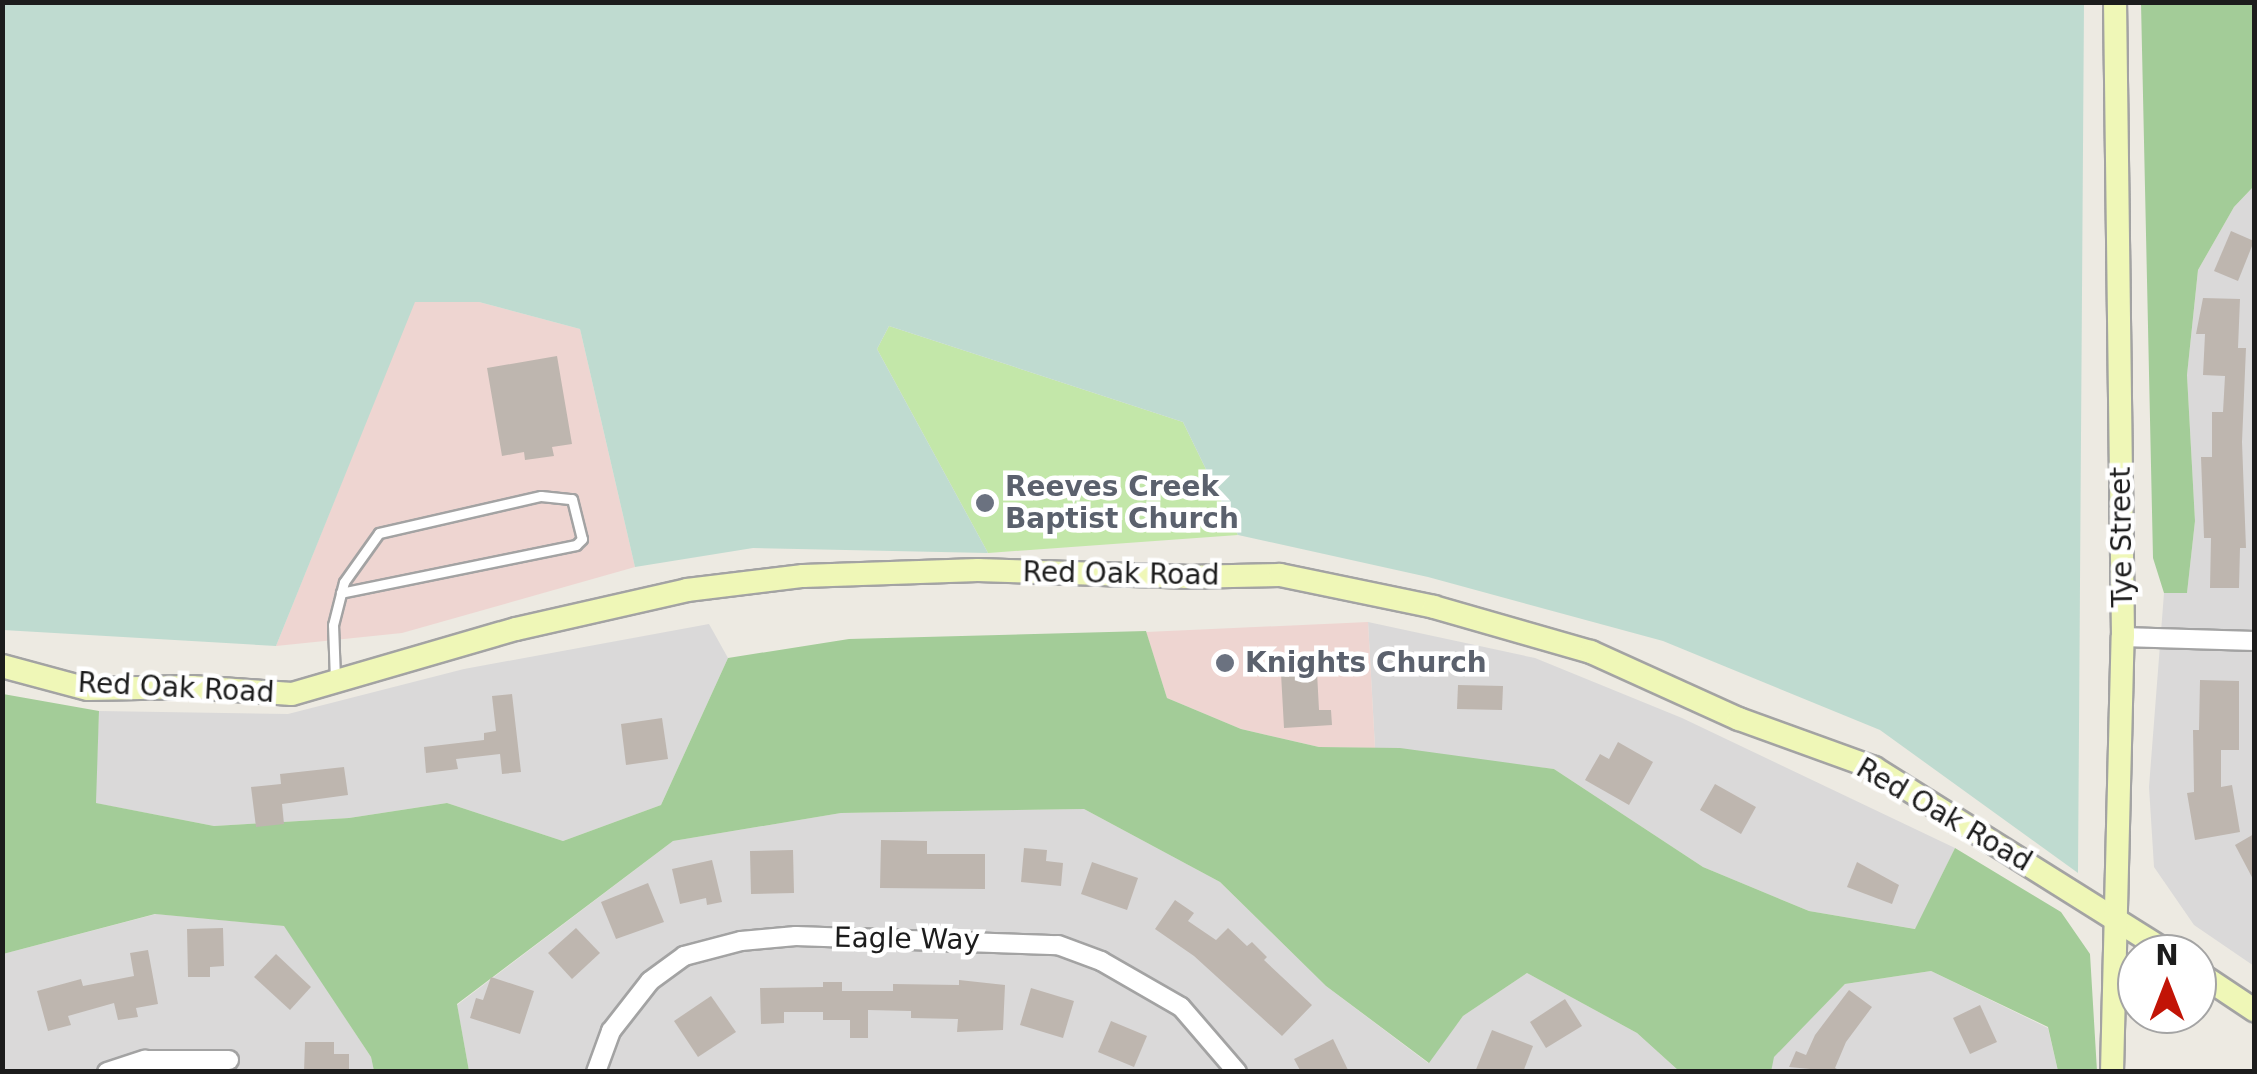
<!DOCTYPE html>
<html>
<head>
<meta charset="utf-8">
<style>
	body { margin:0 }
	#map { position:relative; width:2257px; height:1074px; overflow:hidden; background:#edeae2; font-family:"DejaVu Sans",sans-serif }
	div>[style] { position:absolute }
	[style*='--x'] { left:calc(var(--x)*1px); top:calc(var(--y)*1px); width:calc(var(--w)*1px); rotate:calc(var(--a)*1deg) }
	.residential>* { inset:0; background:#dad9d9 }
	.commercial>* { inset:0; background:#eed5d1 }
	.grass>* { inset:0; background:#c3e7a9 }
	.forest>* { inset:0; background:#a3cc98 }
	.wetland>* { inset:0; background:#bfdbd0 }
	.building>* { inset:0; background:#beb6af }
	.roads { filter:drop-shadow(2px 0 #a3a3a3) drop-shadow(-2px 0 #a3a3a3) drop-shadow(0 2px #a3a3a3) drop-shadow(0 -2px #a3a3a3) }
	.lane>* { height:9px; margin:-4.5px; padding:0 4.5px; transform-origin:4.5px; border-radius:4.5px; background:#fff }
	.street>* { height:18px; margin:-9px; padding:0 9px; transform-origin:9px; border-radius:9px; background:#fff }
	.secondary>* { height:22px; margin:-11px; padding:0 11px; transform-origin:11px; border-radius:11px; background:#eff7b7 }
	.dots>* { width:28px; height:28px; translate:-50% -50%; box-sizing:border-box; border:5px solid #fff; border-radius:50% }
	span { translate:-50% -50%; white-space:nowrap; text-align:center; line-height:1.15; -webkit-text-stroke:9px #fff; paint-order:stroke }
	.worship-label { font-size:28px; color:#5b616d; font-weight:700 }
	.left { translate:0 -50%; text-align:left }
	.street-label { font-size:28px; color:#1c1c1c }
	.frame { position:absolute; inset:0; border:5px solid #1c1c1c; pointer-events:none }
	.north { position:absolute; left:2117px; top:934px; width:100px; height:100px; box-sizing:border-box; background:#fff; border:2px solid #a4a4a4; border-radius:50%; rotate:0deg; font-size:28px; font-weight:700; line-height:40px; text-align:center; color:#1c1c1c }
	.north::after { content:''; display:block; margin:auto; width:35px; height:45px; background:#c21406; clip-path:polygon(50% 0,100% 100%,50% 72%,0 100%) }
</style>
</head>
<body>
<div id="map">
	<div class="residential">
		<i style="clip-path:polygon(2254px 186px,2254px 966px,2194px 925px,2154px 867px,2149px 787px,2164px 593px,2187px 593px,2195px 521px,2187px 375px,2198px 270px,2234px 207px)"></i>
		<i style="clip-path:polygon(1368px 622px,1535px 658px,1682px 718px,1955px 848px,1916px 929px,1809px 911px,1703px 867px,1554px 769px,1375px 748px)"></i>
		<i style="clip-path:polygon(709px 624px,728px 658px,661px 805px,563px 841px,447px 803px,349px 818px,214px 826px,95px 803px,99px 711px,288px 714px,464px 669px)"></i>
		<i style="clip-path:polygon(1084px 809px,1220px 882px,1326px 986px,1428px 1063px,1463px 1016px,1527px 973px,1637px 1033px,1679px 1071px,469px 1071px,457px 1005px,673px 841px,841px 813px)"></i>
		<i style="clip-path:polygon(156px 914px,285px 926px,371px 1057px,374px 1071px,3px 1072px,3px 954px)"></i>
		<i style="clip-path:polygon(1931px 971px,2048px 1028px,2058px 1071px,1771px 1072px,1773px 1057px,1845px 984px)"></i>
	</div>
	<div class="commercial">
		<i style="clip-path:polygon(414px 302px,479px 302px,580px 329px,635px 567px,402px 633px,276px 646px)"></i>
		<i style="clip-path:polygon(1368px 622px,1375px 748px,1319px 747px,1241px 729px,1167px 698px,1146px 632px)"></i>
	</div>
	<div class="grass">
		<i style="clip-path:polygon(889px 326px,1183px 422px,1238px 535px,988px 553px,877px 349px)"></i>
	</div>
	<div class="forest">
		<i style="clip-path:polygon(2141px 3px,2254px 3px,2254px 186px,2234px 207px,2198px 270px,2187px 375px,2195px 521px,2187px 593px,2164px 593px,2153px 558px)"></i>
		<i style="clip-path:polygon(1146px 631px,1167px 698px,1241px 729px,1319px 747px,1400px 748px,1554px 769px,1703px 867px,1809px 911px,1915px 929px,1955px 848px,2061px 912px,2090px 954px,2097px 1071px,2058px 1071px,2048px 1027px,1931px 971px,1845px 984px,1774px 1057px,1771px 1072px,1679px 1071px,1637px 1033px,1527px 973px,1463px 1016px,1429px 1063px,1326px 986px,1220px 882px,1084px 809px,841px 813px,673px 841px,457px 1004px,469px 1071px,374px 1071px,371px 1057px,284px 926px,155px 914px,3px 954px,3px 694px,99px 711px,96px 803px,214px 826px,349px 818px,447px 803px,563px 841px,661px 805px,728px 658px,849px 639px)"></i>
	</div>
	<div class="wetland">
		<i style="clip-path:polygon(2px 3px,2084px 3px,2078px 873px,1880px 730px,1663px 641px,1428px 577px,1238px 535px,1183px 422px,889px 326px,877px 349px,988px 553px,753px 548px,635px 567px,580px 329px,479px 302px,415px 302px,276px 646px,3px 630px)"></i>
	</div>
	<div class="building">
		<i style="clip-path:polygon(2231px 231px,2254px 241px,2238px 281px,2214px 271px)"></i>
		<i style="clip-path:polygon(2203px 298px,2240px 299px,2238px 348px,2246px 348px,2242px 442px,2246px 548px,2240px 548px,2239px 588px,2210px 588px,2211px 538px,2204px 538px,2201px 457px,2212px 457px,2212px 412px,2223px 412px,2225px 376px,2203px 375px,2205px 334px,2196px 334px)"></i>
		<i style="clip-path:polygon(557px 356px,572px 444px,552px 447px,554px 456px,525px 460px,524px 452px,502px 456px,487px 368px)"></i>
		<i style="clip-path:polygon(1316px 653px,1319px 710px,1331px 710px,1332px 725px,1284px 728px,1280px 655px)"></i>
		<i style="clip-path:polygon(2200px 680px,2239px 681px,2239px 750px,2221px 750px,2221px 787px,2232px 785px,2240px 832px,2195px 840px,2187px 793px,2194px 792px,2193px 730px,2199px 730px)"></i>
		<i style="clip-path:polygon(1458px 685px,1503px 686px,1502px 710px,1457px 709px)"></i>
		<i style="clip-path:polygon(512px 694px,521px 772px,502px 774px,500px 754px,456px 759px,458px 769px,426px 773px,424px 747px,484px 740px,484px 733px,496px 731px,492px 696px)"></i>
		<i style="clip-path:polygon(662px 718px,668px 759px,626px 765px,621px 724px)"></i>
		<i style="clip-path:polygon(1618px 742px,1653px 762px,1629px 805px,1585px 780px,1600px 754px,1609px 759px)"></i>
		<i style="clip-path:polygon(344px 767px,348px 795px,282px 804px,284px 824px,256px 827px,251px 787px,281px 784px,280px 774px)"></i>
		<i style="clip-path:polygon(1715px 784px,1756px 807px,1741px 834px,1700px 810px)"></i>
		<i style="clip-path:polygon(2254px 834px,2254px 881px,2235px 845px)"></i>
		<i style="clip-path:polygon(881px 840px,927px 841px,927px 854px,985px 854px,985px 889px,880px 888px)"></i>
		<i style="clip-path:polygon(1024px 848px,1047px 850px,1046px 861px,1063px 863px,1061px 886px,1021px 882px)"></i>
		<i style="clip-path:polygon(793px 850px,794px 893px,751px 894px,750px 851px)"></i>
		<i style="clip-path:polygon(712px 860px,722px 902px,707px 905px,706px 898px,680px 904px,672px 869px)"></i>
		<i style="clip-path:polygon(1092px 862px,1138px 878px,1127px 910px,1081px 894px)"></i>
		<i style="clip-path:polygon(1857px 862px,1899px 885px,1892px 904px,1847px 887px)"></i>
		<i style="clip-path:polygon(648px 883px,664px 922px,616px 939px,601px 902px)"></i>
		<i style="clip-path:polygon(1175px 900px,1194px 913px,1188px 921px,1216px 940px,1228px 928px,1247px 946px,1252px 942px,1267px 957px,1264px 960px,1312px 1005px,1282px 1036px,1194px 956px,1155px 929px)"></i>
		<i style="clip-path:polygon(223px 928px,224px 966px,210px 967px,210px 977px,188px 977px,187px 929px)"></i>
		<i style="clip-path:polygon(576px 928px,600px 953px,572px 979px,548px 953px)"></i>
		<i style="clip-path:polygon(148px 950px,158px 1004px,136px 1008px,138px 1017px,118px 1020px,114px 1003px,68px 1016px,71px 1025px,48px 1031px,37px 991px,81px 979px,83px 986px,134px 976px,130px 953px)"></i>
		<i style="clip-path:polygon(276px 954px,311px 987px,290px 1010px,254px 977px)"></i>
		<i style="clip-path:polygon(491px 977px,534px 991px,520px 1034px,470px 1018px,476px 998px,483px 1000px)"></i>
		<i style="clip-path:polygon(959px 980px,1005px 985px,1003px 1030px,957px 1032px,958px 1019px,911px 1018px,911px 1011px,868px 1010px,868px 1038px,850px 1038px,850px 1020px,823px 1020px,823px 1012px,784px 1012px,784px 1023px,761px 1024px,760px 988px,823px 987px,823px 982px,842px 982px,842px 991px,893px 991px,893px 984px,959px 985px)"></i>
		<i style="clip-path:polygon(1031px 988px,1074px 1001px,1063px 1038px,1020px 1025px)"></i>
		<i style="clip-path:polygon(1849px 990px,1872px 1007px,1846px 1042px,1835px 1068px,1843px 1072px,1789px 1067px,1796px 1051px,1806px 1055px,1815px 1035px)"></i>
		<i style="clip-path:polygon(711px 996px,736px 1032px,698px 1057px,674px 1021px)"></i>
		<i style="clip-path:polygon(1565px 999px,1582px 1026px,1546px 1048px,1530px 1022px)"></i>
		<i style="clip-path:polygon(1980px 1005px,1997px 1042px,1970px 1054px,1953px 1018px)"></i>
		<i style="clip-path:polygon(1111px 1021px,1147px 1036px,1134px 1067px,1098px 1052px)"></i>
		<i style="clip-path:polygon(1492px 1030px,1533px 1046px,1523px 1072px,1475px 1072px)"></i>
		<i style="clip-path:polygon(1333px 1039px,1349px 1072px,1301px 1072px,1294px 1059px)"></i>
		<i style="clip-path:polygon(305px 1042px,334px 1042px,334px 1054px,349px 1054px,349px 1072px,304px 1072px)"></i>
	</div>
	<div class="roads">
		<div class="lane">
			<i style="--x:335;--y:679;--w:54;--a:-92.1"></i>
			<i style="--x:333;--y:625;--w:44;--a:-75.7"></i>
			<i style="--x:344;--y:582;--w:60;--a:-54.5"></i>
			<i style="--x:379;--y:533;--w:166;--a:-12.9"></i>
			<i style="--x:541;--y:496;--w:31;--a:6"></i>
			<i style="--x:572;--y:499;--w:41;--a:76"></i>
			<i style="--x:582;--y:539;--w:8;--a:135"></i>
			<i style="--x:576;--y:545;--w:240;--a:168.5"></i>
		</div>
		<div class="street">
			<i style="--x:2123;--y:637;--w:131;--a:1.7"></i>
			<i style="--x:107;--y:1072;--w:40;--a:-18"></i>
			<i style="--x:145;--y:1060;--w:84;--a:0"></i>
			<i style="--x:596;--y:1072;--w:44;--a:-69.9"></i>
			<i style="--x:611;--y:1031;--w:63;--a:-52"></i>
			<i style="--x:650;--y:981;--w:42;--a:-36.3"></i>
			<i style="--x:684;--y:956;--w:59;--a:-14.7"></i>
			<i style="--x:741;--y:941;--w:55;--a:-5.2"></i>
			<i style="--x:796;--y:936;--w:262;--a:2"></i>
			<i style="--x:1058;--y:945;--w:46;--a:20.4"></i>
			<i style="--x:1101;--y:961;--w:92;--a:29.9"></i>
			<i style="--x:1181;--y:1007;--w:86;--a:49.3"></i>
		</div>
		<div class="secondary">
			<i style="--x:2;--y:666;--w:89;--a:15"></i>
			<i style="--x:88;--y:689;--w:104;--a:-1.1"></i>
			<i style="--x:192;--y:687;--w:100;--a:4"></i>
			<i style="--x:292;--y:694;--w:233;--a:-16.2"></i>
			<i style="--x:516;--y:629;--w:175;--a:-12.8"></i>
			<i style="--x:687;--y:590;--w:117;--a:-6.9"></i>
			<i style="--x:803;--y:576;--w:175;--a:-2"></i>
			<i style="--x:978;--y:570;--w:207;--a:1.9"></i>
			<i style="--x:1185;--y:577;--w:95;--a:-1.2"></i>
			<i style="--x:1280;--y:575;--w:157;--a:11.7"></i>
			<i style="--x:1434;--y:607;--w:163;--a:16"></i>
			<i style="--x:1591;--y:652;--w:162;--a:24.4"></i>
			<i style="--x:1739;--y:719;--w:144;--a:19.9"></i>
			<i style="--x:1874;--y:768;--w:350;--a:32.1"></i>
			<i style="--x:2197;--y:972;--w:69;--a:33.7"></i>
			<i style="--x:2112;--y:1072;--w:435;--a:-88.6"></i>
			<i style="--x:2123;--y:637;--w:635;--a:-90.72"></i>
		</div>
	</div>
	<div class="dots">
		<i style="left:985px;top:503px;background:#6b7280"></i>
		<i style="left:1225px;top:663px;background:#6b7280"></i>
	</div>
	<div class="worship-label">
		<span class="left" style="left:1005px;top:503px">Reeves Creek<br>Baptist Church</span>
		<span class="left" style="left:1245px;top:663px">Knights Church</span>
	</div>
	<div class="street-label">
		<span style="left:2122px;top:537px;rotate:-91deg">Tye Street</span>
		<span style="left:1121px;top:574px;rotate:1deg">Red Oak Road</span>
		<span style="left:176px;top:688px;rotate:3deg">Red Oak Road</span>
		<span style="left:1944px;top:815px;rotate:30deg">Red Oak Road</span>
		<span style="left:907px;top:939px;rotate:1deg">Eagle Way</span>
	</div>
	<div class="frame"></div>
	<div class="north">N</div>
</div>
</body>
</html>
